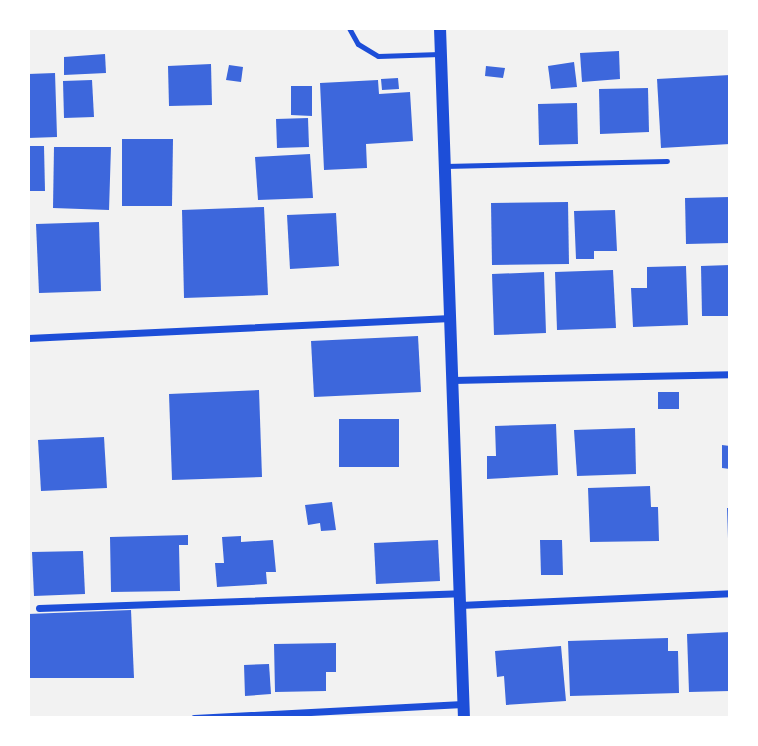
<!DOCTYPE html>
<html>
<head>
<meta charset="utf-8">
<style>
	body { margin:0 }
	#map { position:relative; width:758px; height:746px; overflow:hidden; background:#f2f2f2; font-family:Cabin,sans-serif }
	div>[style] { position:absolute }
	[style*='--x'] { left:calc(var(--x)*1px); top:calc(var(--y)*1px); width:calc(var(--w)*1px); rotate:calc(var(--a)*1deg) }
	.building>* { inset:0; background:#3d67dc }
	.service>* { height:5px; margin:-2.5px; padding:0 2.5px; transform-origin:2.5px; border-radius:2.5px; background:#1d4ed8 }
	.minor>* { height:7px; margin:-3.5px; padding:0 3.5px; transform-origin:3.5px; border-radius:3.5px; background:#1d4ed8 }
	.tertiary>* { height:12px; margin:-6px; padding:0 6px; transform-origin:6px; border-radius:6px; background:#1d4ed8 }
	span { translate:-50% -50%; white-space:nowrap; text-align:center; line-height:1.15; -webkit-text-stroke:7px #fff; paint-order:stroke }
	.frame { position:absolute; inset:0; border:30px solid #fff; pointer-events:none }
</style>
</head>
<body>
<div id="map">
	<div class="building">
		<i style="clip-path:polygon(619px 51px,620px 79px,582px 82px,580px 53px)"></i>
		<i style="clip-path:polygon(105px 54px,106px 73px,64px 75px,64px 57px)"></i>
		<i style="clip-path:polygon(574px 62px,577px 87px,551px 89px,548px 66px)"></i>
		<i style="clip-path:polygon(211px 64px,212px 105px,169px 106px,168px 66px)"></i>
		<i style="clip-path:polygon(229px 65px,243px 67px,241px 82px,226px 80px)"></i>
		<i style="clip-path:polygon(486px 66px,505px 68px,503px 78px,485px 76px)"></i>
		<i style="clip-path:polygon(55px 73px,57px 137px,28px 138px,28px 74px)"></i>
		<i style="clip-path:polygon(730px 75px,730px 144px,661px 148px,657px 79px)"></i>
		<i style="clip-path:polygon(398px 78px,399px 89px,382px 90px,381px 79px)"></i>
		<i style="clip-path:polygon(92px 80px,94px 117px,64px 118px,63px 81px)"></i>
		<i style="clip-path:polygon(378px 80px,379px 94px,410px 92px,413px 141px,366px 144px,367px 168px,324px 170px,320px 83px)"></i>
		<i style="clip-path:polygon(291px 86px,312px 86px,312px 116px,291px 115px)"></i>
		<i style="clip-path:polygon(648px 88px,649px 132px,600px 134px,599px 89px)"></i>
		<i style="clip-path:polygon(577px 103px,578px 144px,539px 145px,538px 104px)"></i>
		<i style="clip-path:polygon(308px 118px,309px 147px,277px 148px,276px 119px)"></i>
		<i style="clip-path:polygon(122px 139px,173px 139px,172px 206px,122px 206px)"></i>
		<i style="clip-path:polygon(28px 146px,44px 146px,45px 191px,28px 191px)"></i>
		<i style="clip-path:polygon(54px 147px,111px 147px,109px 210px,53px 208px)"></i>
		<i style="clip-path:polygon(310px 154px,313px 198px,258px 200px,255px 157px)"></i>
		<i style="clip-path:polygon(730px 197px,730px 243px,686px 244px,685px 198px)"></i>
		<i style="clip-path:polygon(568px 202px,569px 264px,492px 265px,491px 203px)"></i>
		<i style="clip-path:polygon(264px 207px,268px 295px,184px 298px,182px 210px)"></i>
		<i style="clip-path:polygon(615px 210px,617px 251px,594px 251px,594px 259px,576px 259px,574px 211px)"></i>
		<i style="clip-path:polygon(336px 213px,339px 266px,290px 269px,287px 215px)"></i>
		<i style="clip-path:polygon(99px 222px,101px 291px,39px 293px,36px 224px)"></i>
		<i style="clip-path:polygon(730px 265px,730px 316px,702px 316px,701px 266px)"></i>
		<i style="clip-path:polygon(686px 266px,688px 325px,633px 327px,631px 288px,647px 288px,647px 267px)"></i>
		<i style="clip-path:polygon(613px 270px,616px 328px,557px 330px,555px 272px)"></i>
		<i style="clip-path:polygon(544px 272px,546px 333px,494px 335px,492px 274px)"></i>
		<i style="clip-path:polygon(418px 336px,421px 392px,314px 397px,311px 341px)"></i>
		<i style="clip-path:polygon(259px 390px,262px 477px,172px 480px,169px 394px)"></i>
		<i style="clip-path:polygon(658px 392px,679px 392px,679px 409px,658px 409px)"></i>
		<i style="clip-path:polygon(339px 419px,399px 419px,399px 467px,339px 467px)"></i>
		<i style="clip-path:polygon(556px 424px,558px 475px,487px 479px,487px 456px,496px 456px,495px 426px)"></i>
		<i style="clip-path:polygon(635px 428px,636px 474px,577px 476px,574px 430px)"></i>
		<i style="clip-path:polygon(104px 437px,107px 488px,41px 491px,38px 440px)"></i>
		<i style="clip-path:polygon(722px 445px,730px 446px,730px 469px,722px 468px)"></i>
		<i style="clip-path:polygon(650px 486px,651px 507px,658px 507px,659px 541px,590px 542px,588px 488px)"></i>
		<i style="clip-path:polygon(332px 502px,336px 530px,321px 531px,320px 523px,308px 525px,305px 505px)"></i>
		<i style="clip-path:polygon(727px 508px,730px 508px,730px 538px,728px 538px)"></i>
		<i style="clip-path:polygon(188px 535px,188px 545px,179px 545px,180px 591px,111px 592px,110px 537px)"></i>
		<i style="clip-path:polygon(241px 536px,241px 542px,273px 540px,276px 572px,266px 572px,267px 584px,217px 587px,215px 563px,224px 563px,222px 537px)"></i>
		<i style="clip-path:polygon(438px 540px,440px 581px,376px 584px,374px 543px)"></i>
		<i style="clip-path:polygon(540px 540px,562px 540px,563px 575px,541px 575px)"></i>
		<i style="clip-path:polygon(83px 551px,85px 594px,34px 596px,32px 552px)"></i>
		<i style="clip-path:polygon(131px 610px,134px 678px,28px 678px,28px 614px)"></i>
		<i style="clip-path:polygon(730px 632px,730px 691px,689px 692px,687px 634px)"></i>
		<i style="clip-path:polygon(668px 638px,668px 651px,678px 651px,679px 693px,570px 696px,568px 641px)"></i>
		<i style="clip-path:polygon(336px 643px,336px 672px,326px 672px,326px 691px,275px 692px,274px 644px)"></i>
		<i style="clip-path:polygon(561px 646px,566px 701px,506px 705px,504px 676px,497px 677px,495px 651px)"></i>
		<i style="clip-path:polygon(269px 664px,271px 694px,245px 696px,244px 665px)"></i>
	</div>
	<div class="service">
		<i style="--x:349;--y:28;--w:18;--a:61"></i>
		<i style="--x:358;--y:44;--w:23;--a:31"></i>
		<i style="--x:378;--y:56;--w:62;--a:-1.8"></i>
		<i style="--x:445;--y:166;--w:222;--a:-1.3"></i>
	</div>
	<div class="minor">
		<i style="--x:28;--y:338;--w:423;--a:-2.7"></i>
		<i style="--x:453;--y:380;--w:277;--a:-1.2"></i>
		<i style="--x:460;--y:605;--w:270;--a:-2.5"></i>
		<i style="--x:39;--y:608;--w:421;--a:-2"></i>
		<i style="--x:194;--y:718;--w:269;--a:-3"></i>
	</div>
	<div class="tertiary">
		<i style="--x:440;--y:28;--w:690;--a:88.01"></i>
	</div>
	<div class="frame"></div>
</div>
</body>
</html>
